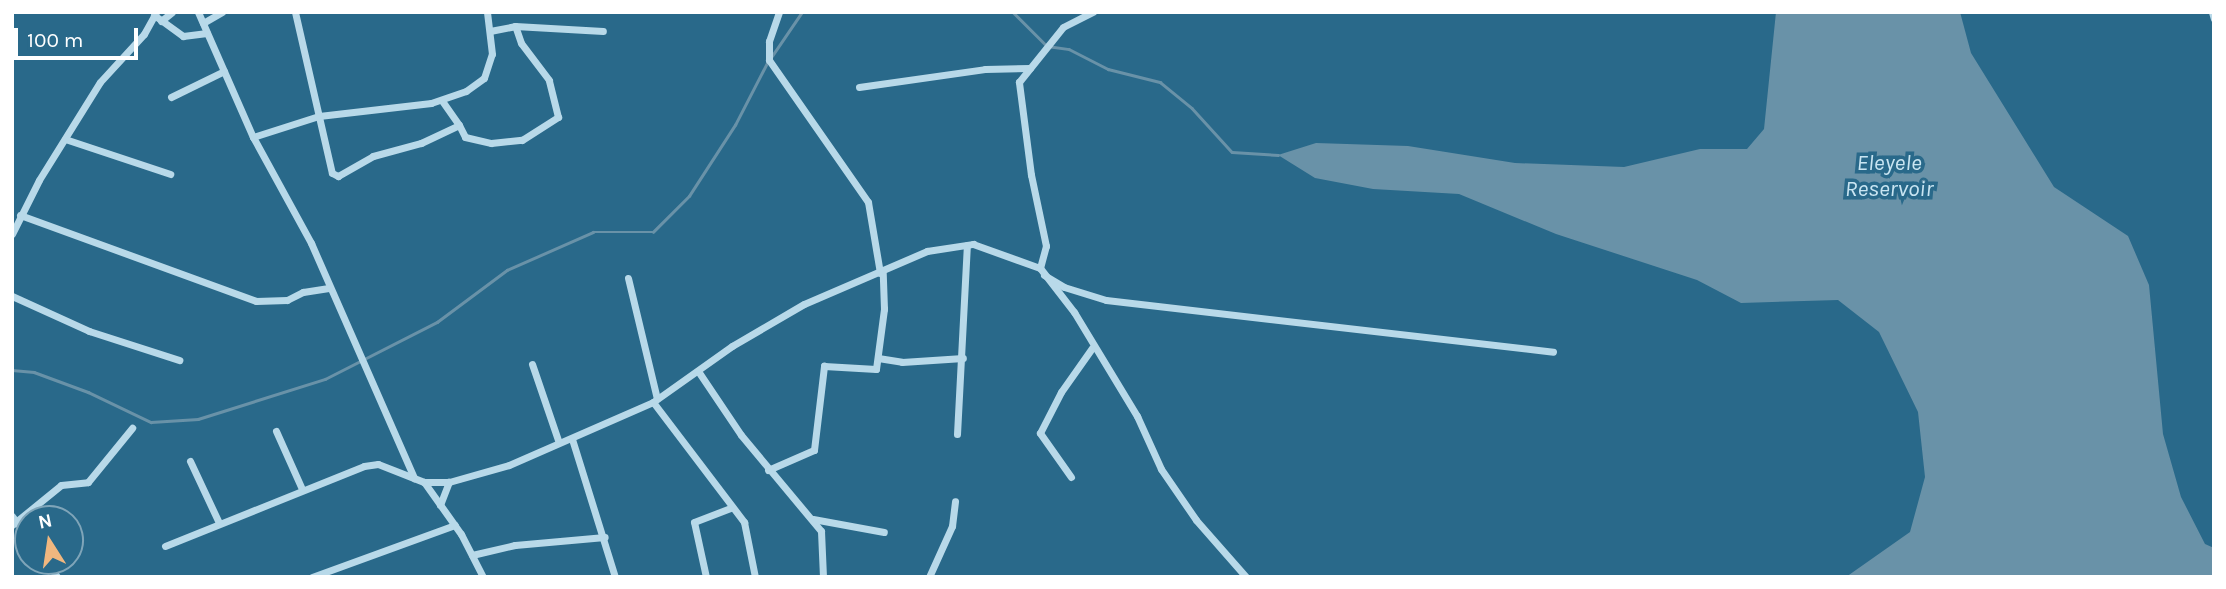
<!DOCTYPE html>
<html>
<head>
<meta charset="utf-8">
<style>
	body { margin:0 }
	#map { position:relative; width:2226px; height:589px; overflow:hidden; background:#29698a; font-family:Karla,sans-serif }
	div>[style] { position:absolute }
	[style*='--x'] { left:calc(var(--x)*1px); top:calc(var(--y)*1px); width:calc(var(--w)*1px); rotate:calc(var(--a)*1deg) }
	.water>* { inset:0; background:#6992a8 }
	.stream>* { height:2.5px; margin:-1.25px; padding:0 1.25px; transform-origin:1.25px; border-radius:1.25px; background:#6992a8 }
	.street>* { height:7px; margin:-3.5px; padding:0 3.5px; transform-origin:3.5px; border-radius:3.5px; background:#b8d9e9 }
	span { translate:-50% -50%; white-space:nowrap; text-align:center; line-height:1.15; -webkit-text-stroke:7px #29698a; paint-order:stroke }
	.water-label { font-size:23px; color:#c9e5f2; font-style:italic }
	.frame { position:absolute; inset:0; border:14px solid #fff; pointer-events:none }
	.north { position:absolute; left:14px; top:505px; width:70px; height:70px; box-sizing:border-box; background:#29698a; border:2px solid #7fa5b9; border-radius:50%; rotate:348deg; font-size:19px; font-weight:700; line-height:28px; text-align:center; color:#fff }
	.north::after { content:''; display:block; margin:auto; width:24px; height:32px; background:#f0b77f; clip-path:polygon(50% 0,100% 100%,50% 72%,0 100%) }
	.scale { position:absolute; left:14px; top:28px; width:124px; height:32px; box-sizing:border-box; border:4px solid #fff; border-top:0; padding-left:9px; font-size:21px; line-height:24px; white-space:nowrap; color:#fff; -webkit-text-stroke:5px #29698a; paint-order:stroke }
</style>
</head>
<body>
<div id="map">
	<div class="water">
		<i style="clip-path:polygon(1776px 12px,1960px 12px,1971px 53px,2054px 187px,2128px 236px,2149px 285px,2163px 434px,2181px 497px,2205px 544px,2214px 548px,2214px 577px,1846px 577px,1910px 532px,1925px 477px,1918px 412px,1879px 332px,1838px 300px,1741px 303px,1697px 280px,1556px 234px,1459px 194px,1373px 189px,1315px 178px,1278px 155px,1316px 143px,1408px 146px,1515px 163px,1624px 167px,1700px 149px,1747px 149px,1764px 129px)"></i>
	</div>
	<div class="stream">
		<i style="--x:1013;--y:12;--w:48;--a:45"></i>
		<i style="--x:1047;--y:46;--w:22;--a:8"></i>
		<i style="--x:1069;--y:49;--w:44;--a:27.1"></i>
		<i style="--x:1108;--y:69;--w:54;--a:14"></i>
		<i style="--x:1160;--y:82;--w:41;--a:39.1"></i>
		<i style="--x:1192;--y:108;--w:59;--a:47.7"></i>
		<i style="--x:1232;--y:152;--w:46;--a:3.7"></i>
		<i style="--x:772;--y:56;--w:53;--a:-55.7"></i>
		<i style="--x:12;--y:370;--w:22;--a:5"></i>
		<i style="--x:34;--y:372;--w:58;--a:20.3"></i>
		<i style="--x:88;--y:392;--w:70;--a:25.5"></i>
		<i style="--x:151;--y:422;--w:47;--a:-3.7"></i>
		<i style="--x:198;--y:419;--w:133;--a:-17.5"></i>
		<i style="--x:325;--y:379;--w:126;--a:-27"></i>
		<i style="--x:437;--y:322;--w:87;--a:-36.6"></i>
		<i style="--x:507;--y:270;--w:94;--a:-23.8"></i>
		<i style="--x:593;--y:232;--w:60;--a:0"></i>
		<i style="--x:653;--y:232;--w:51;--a:-45"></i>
		<i style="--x:689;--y:196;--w:85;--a:-57.1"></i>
		<i style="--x:735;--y:125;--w:72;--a:-62.7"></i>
	</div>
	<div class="street">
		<i style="--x:198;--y:12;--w:137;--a:66.3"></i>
		<i style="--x:253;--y:137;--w:69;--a:-17.7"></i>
		<i style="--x:319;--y:116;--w:113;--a:-6.6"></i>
		<i style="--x:431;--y:103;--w:37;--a:-19"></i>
		<i style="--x:466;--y:91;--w:22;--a:-36"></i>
		<i style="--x:484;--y:78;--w:25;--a:-72"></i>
		<i style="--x:492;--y:54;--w:42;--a:-96.8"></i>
		<i style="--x:295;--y:12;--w:165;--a:77.1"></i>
		<i style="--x:332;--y:173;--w:7;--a:27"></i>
		<i style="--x:338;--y:176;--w:40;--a:-29.7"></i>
		<i style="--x:373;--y:156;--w:50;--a:-15.2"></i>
		<i style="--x:421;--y:143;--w:42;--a:-25.3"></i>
		<i style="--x:459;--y:125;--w:29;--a:-125"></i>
		<i style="--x:779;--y:12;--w:31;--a:109"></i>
		<i style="--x:769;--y:41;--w:19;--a:90"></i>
		<i style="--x:769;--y:60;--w:173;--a:55.1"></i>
		<i style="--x:868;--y:202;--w:72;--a:80.4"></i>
		<i style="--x:2212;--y:12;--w:7;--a:74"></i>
		<i style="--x:154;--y:15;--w:36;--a:36"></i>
		<i style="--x:183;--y:36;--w:24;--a:-7"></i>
		<i style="--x:161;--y:21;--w:14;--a:-39"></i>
		<i style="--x:203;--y:23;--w:22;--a:-30"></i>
		<i style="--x:490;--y:31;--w:25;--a:-11"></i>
		<i style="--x:859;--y:87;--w:127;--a:-8.1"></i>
		<i style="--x:985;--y:69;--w:45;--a:-1.3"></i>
		<i style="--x:171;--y:97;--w:59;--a:-26.1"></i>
		<i style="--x:459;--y:125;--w:13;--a:63"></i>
		<i style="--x:465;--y:137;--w:27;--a:13"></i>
		<i style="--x:491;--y:143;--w:31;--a:-6"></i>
		<i style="--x:522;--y:140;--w:43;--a:-32.6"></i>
		<i style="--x:558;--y:117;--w:38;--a:-104"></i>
		<i style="--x:549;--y:80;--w:46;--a:-127.1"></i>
		<i style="--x:521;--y:43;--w:18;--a:-109"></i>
		<i style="--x:515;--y:26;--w:88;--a:3.3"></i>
		<i style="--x:253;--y:137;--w:121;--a:61.3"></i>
		<i style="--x:311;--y:243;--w:257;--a:66.3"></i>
		<i style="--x:65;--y:139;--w:111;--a:18.4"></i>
		<i style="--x:20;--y:215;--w:251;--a:20"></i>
		<i style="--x:256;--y:301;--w:31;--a:-2"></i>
		<i style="--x:287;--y:300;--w:18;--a:-27"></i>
		<i style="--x:303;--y:292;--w:26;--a:-9"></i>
		<i style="--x:12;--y:234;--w:60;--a:-63.4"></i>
		<i style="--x:39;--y:180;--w:115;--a:-58.1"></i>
		<i style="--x:100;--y:82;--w:65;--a:-47.5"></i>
		<i style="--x:144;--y:34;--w:25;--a:-61"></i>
		<i style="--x:1040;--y:268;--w:23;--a:-75"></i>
		<i style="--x:1046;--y:246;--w:73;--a:-101.9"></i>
		<i style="--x:1031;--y:175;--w:94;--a:-97.4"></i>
		<i style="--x:1019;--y:82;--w:70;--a:-51.3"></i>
		<i style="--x:1063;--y:27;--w:34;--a:-27"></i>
		<i style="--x:1044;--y:275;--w:23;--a:31"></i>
		<i style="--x:1064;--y:287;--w:44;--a:17.2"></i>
		<i style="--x:1106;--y:300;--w:450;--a:6.6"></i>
		<i style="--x:628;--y:278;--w:124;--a:76.5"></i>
		<i style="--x:12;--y:296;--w:85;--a:24.4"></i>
		<i style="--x:89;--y:331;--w:95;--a:17.9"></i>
		<i style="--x:878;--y:358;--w:24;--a:9"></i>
		<i style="--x:902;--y:362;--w:61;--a:-3.8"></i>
		<i style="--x:532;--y:364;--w:83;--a:71.1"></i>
		<i style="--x:698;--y:371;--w:77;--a:56.1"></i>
		<i style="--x:741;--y:435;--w:125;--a:50.2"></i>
		<i style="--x:821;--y:531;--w:46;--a:87.5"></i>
		<i style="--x:653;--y:402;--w:151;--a:52.8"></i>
		<i style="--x:744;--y:522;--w:56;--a:78.7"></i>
		<i style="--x:276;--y:431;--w:64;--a:65.9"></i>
		<i style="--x:957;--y:434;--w:189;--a:-87"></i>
		<i style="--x:572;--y:439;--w:145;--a:72.7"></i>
		<i style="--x:190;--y:461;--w:68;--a:64.9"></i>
		<i style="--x:768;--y:470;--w:50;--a:-23.5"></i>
		<i style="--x:814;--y:450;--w:85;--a:-83.2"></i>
		<i style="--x:824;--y:366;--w:52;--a:3.3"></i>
		<i style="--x:876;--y:369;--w:61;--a:-82.4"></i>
		<i style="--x:884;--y:309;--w:36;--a:-92"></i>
		<i style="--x:1071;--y:477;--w:54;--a:-125.2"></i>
		<i style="--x:1040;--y:433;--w:46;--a:-62.9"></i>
		<i style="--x:1061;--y:392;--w:54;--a:-54.8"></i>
		<i style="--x:424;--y:482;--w:64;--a:54.6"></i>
		<i style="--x:461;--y:534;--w:48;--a:62.9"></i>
		<i style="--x:440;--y:505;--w:25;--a:-69"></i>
		<i style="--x:12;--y:516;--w:26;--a:53"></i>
		<i style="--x:813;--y:519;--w:72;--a:10.4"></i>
		<i style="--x:12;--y:525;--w:63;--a:-39.2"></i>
		<i style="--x:61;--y:485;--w:27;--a:-6"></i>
		<i style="--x:88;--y:482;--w:70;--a:-50.8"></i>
		<i style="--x:165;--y:546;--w:214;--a:-21.9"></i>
		<i style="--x:364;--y:466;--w:14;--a:-8"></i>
		<i style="--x:378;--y:464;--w:49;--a:21.4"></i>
		<i style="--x:424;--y:482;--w:25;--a:0"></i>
		<i style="--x:449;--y:482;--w:62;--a:-15.8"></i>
		<i style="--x:509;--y:465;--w:157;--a:-23.6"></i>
		<i style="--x:653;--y:402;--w:97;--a:-35.3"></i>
		<i style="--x:732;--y:346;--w:83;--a:-30.3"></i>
		<i style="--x:804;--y:304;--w:134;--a:-23.3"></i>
		<i style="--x:927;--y:251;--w:47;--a:-8.7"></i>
		<i style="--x:973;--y:244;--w:71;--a:19.7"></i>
		<i style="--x:1040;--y:268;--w:56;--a:52.3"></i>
		<i style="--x:1074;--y:312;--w:122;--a:58.8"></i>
		<i style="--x:1137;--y:416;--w:58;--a:65.6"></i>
		<i style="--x:1161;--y:469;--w:62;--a:55.5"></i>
		<i style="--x:1196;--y:520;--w:76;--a:48.7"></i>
		<i style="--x:472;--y:555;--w:44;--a:-13.1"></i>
		<i style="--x:515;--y:545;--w:90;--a:-5.1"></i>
		<i style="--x:46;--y:561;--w:19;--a:55"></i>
		<i style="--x:312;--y:577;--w:152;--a:-20"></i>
		<i style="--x:706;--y:577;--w:56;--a:-102.3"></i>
		<i style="--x:694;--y:522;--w:39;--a:-21"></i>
		<i style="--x:929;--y:577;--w:56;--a:-65.7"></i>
		<i style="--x:952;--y:526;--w:25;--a:-83"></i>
	</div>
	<div class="water-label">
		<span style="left:1889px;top:176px">Eleyele<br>Reservoir</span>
	</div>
	<div class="frame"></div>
	<div class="north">N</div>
	<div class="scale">100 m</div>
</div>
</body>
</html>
